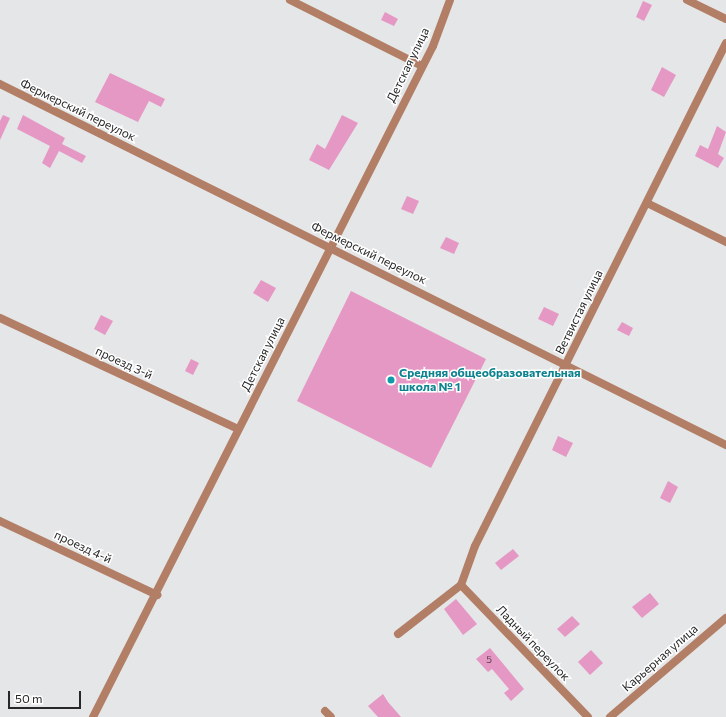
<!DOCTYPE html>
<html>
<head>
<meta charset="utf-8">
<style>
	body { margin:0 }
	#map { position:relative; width:726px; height:717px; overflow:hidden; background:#e4e6e8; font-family:Commissioner,sans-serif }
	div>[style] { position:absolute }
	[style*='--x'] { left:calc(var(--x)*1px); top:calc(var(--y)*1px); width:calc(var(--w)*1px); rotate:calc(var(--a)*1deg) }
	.building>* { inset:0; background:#e598c4 }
	.street>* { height:8px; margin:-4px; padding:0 4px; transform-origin:4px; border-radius:4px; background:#b37e66 }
	.dots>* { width:11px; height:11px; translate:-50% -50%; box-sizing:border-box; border:2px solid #fff; border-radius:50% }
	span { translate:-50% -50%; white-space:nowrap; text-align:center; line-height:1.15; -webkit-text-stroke:3px #fff; paint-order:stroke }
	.number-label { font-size:10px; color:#56434f }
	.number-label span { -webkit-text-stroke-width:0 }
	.street-label { font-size:12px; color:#272728 }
	.culture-label { font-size:12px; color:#0d838f; font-weight:700 }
	.left { translate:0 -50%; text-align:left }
	.scale { position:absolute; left:8px; top:691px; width:73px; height:18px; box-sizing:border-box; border:2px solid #272728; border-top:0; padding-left:5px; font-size:12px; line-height:14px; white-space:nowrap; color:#272728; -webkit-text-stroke:3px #fff; paint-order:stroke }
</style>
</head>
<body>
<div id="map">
	<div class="building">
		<i style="clip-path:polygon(643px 1px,652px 5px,644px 21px,636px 17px)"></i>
		<i style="clip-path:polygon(385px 12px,398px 19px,394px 26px,381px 20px)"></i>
		<i style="clip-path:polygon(662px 67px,676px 75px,664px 97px,651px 90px)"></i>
		<i style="clip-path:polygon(110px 73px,165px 99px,161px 107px,149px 101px,138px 122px,95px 102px)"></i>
		<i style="clip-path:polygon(3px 115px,10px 118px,0 140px,0 121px)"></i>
		<i style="clip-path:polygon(23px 115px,65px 138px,62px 144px,86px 156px,82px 163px,59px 151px,50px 168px,42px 163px,50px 146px,17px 129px)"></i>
		<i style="clip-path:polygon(342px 115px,358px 123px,329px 170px,309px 160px,317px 144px,325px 149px)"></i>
		<i style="clip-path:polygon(717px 126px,726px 132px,718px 154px,724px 158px,718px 168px,695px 156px,700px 145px,708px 149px)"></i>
		<i style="clip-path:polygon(407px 196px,419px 201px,413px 214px,401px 209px)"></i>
		<i style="clip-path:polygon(446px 237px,459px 243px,454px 254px,440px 248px)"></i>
		<i style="clip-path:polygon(261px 280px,276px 288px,268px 302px,253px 293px)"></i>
		<i style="clip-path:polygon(351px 291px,486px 359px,431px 468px,297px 401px)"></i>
		<i style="clip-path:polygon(544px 307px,559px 314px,553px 326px,538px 319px)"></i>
		<i style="clip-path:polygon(101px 315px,113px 321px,105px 335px,94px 329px)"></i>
		<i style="clip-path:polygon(622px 322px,633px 328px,629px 336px,617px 330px)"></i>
		<i style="clip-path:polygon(191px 359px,199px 363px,193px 375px,185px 371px)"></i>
		<i style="clip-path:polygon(558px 436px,573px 443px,566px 457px,552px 450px)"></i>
		<i style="clip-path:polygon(668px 481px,678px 487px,670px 503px,660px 498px)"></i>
		<i style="clip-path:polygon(513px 549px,519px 556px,501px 570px,495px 563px)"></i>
		<i style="clip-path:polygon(650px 593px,659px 604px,642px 618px,632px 607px)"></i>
		<i style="clip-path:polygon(456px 599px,477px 624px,463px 635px,444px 609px)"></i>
		<i style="clip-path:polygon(572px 616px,580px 624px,565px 637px,557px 629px)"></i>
		<i style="clip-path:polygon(490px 648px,524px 689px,511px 701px,504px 693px,509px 689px,492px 669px,488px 672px,476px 659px)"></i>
		<i style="clip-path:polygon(591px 650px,603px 663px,590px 675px,578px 662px)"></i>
		<i style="clip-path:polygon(383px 694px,388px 702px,401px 717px,378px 717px,368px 706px)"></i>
	</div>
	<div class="street">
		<i style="--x:290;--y:0;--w:148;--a:26.6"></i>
		<i style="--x:687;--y:0;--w:43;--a:26"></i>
		<i style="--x:0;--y:84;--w:811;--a:26.44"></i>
		<i style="--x:647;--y:203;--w:88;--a:26.3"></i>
		<i style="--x:0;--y:318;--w:263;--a:25"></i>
		<i style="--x:0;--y:521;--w:174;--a:25.2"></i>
		<i style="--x:461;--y:585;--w:183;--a:46.1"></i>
		<i style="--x:398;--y:634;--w:80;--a:-37.9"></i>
		<i style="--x:461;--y:585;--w:41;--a:-70.3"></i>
		<i style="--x:475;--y:546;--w:562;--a:-63.48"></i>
		<i style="--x:325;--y:711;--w:8;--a:45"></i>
		<i style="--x:93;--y:717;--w:752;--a:-63.13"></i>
		<i style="--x:433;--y:46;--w:49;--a:-69.7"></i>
		<i style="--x:610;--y:717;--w:153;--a:-40.5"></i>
	</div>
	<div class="dots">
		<i style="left:391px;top:380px;background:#0f9aa8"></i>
	</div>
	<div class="number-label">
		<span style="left:489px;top:660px">5</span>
	</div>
	<div class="street-label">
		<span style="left:408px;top:65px;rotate:-64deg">Детская улица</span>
		<span style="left:78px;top:110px;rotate:26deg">Фермерский переулок</span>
		<span style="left:369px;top:253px;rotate:26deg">Фермерский переулок</span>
		<span style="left:579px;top:312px;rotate:-64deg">Ветвистая улица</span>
		<span style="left:263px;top:354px;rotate:-63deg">Детская улица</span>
		<span style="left:124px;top:363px;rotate:25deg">проезд 3-й</span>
		<span style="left:83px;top:547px;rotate:25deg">проезд 4-й</span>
		<span style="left:533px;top:643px;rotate:46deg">Ладный переулок</span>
		<span style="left:660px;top:658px;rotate:-41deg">Карьерная улица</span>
	</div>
	<div class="culture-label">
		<span class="left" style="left:399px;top:380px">Средняя общеобразовательная<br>школа № 1</span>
	</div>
	<div class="scale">50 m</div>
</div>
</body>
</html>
